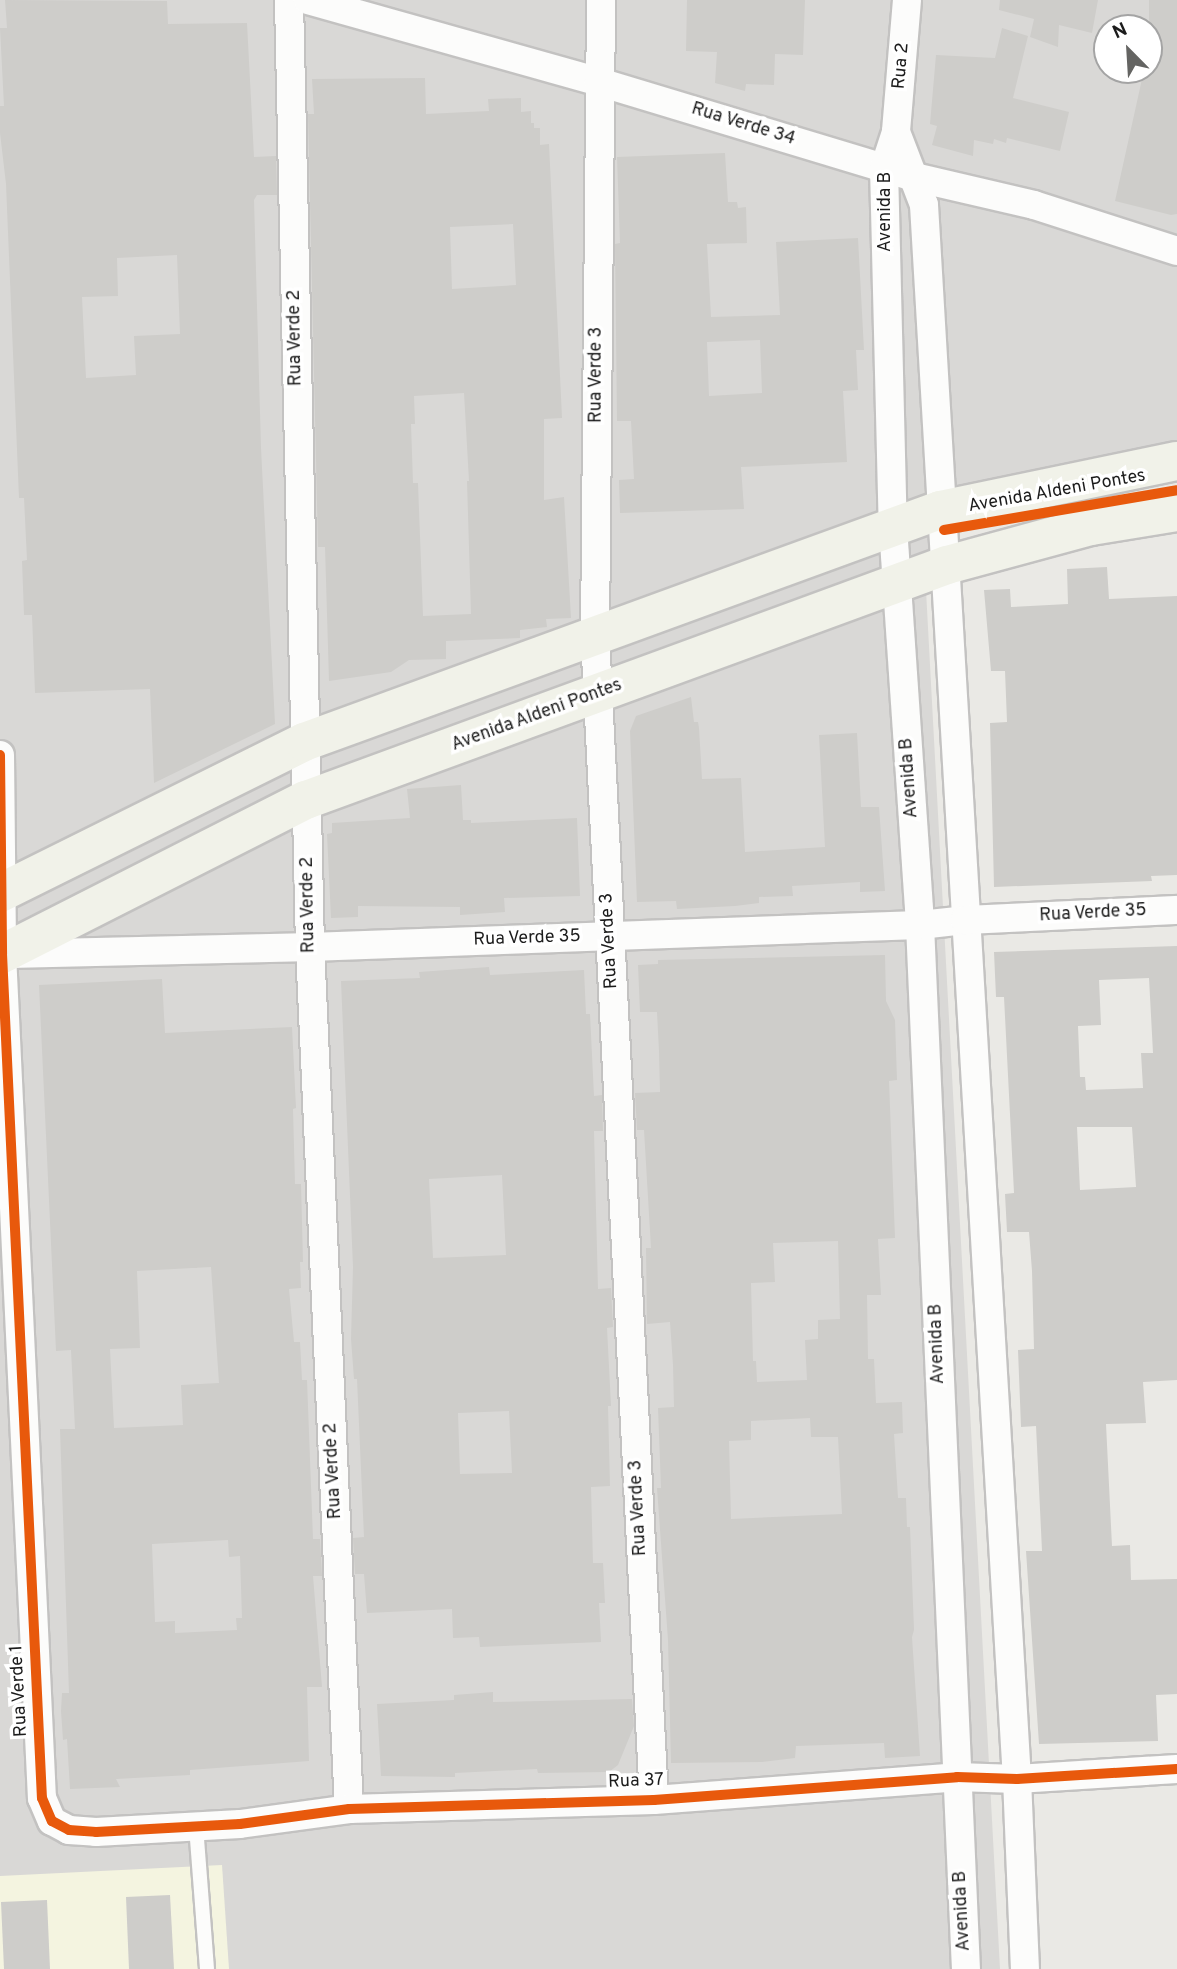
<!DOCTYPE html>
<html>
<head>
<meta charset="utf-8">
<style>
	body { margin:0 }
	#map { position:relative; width:1177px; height:1969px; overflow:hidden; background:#eae9e5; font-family:Overpass,sans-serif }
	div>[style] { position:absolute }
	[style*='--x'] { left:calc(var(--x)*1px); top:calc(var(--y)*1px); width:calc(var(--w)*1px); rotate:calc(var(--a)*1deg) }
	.residential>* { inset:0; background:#d9d8d6 }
	.education>* { inset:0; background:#f4f4e0 }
	.building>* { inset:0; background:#cecdca }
	.roads { filter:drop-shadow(2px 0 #c3c2c1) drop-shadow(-2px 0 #c3c2c1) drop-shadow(0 2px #c3c2c1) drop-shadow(0 -2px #c3c2c1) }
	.service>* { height:14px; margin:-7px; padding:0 7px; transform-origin:7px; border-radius:7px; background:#fcfcfb }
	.minor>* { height:28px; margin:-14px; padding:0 14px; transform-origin:14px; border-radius:14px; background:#fcfcfb }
	.secondary>* { height:38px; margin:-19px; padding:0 19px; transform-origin:19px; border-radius:19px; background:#f1f2e9 }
	.cycleway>* { height:10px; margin:-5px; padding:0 5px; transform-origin:5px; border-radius:5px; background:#e8590c }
	span { translate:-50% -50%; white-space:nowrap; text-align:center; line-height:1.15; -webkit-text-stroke:7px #fff; paint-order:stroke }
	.street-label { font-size:18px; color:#1c1c1c }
	.north { position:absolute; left:1093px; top:14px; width:70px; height:70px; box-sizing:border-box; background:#fff; border:2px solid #a4a4a4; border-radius:50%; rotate:336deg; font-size:19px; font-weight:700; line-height:28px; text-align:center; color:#1c1c1c }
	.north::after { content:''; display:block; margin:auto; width:24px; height:32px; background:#646462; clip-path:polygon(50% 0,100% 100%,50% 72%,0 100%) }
</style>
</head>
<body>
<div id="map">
	<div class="residential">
		<i style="clip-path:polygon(evenodd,0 0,1177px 0,1177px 473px,995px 514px,924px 553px,1000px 1969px,0 1969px,0 0,1107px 28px,1149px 28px,1149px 70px,1107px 70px,1107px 28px)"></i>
	</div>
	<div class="education">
		<i style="clip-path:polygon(222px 1865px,229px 1969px,0 1969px,0 1876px)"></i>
	</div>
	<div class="building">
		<i style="clip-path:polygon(evenodd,5px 0,167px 1px,168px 24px,247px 23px,254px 157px,276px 156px,277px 195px,257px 195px,254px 200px,261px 448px,275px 724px,154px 783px,150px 689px,35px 693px,32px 615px,24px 615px,22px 561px,27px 560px,24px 498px,19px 498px,6px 184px,0 133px,0 106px,4px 106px,0 28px,7px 28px,5px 0,177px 255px,180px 334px,134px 336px,136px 375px,86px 378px,82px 297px,118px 296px,117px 258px,177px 255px)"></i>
		<i style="clip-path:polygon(687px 0,805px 0,803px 55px,775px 54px,774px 85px,746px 84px,745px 91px,715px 83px,717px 52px,686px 51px)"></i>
		<i style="clip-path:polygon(1000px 0,1098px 0,1092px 33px,1059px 25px,1058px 47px,1030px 37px,1034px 19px,999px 10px)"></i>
		<i style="clip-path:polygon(1149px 0,1177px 0,1177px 214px,1171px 215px,1115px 201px,1144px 70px,1149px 70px)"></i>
		<i style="clip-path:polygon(1002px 28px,1028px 36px,1013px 98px,1069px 112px,1060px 151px,1007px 138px,1006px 143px,994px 139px,993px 144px,974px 140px,973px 156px,932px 145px,937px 126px,930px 124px,936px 55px,995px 58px)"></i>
		<i style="clip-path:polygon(evenodd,425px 78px,426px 114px,489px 111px,488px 99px,521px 98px,521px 112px,531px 111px,531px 123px,534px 123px,534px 128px,540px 128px,540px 145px,549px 144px,562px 418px,544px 419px,544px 500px,564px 497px,571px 618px,546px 619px,547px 627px,520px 630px,520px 638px,446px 641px,446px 659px,409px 660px,391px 672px,329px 681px,325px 547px,318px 547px,308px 114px,314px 114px,312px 79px,425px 78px,513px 224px,516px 285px,452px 289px,450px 227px,513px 224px,425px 78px,464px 393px,469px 481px,467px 481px,471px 614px,423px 616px,418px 483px,413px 483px,411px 424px,415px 424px,414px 396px,464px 393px)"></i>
		<i style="clip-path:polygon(evenodd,725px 153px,728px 202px,737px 202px,738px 208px,746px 207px,747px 243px,707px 244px,711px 317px,780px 315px,776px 242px,858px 238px,864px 350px,856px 350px,858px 390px,843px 391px,847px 462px,741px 467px,744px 509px,620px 513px,619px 480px,634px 479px,631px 421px,617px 421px,615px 244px,620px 243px,617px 157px,725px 153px,760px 340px,762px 393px,709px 396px,707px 342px,760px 340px)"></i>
		<i style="clip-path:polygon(1107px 567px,1109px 599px,1177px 596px,1177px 875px,1151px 876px,1152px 881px,994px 887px,990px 723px,1007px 722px,1005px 671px,991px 671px,984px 590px,1010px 589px,1011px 607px,1068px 604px,1067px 569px)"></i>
		<i style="clip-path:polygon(691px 697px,694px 722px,698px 722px,699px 728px,702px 779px,741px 778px,745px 852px,825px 847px,819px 735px,857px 733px,861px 807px,879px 807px,885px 891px,860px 892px,860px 882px,792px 886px,793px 896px,759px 897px,759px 903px,735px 906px,677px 909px,676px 901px,637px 902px,630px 731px,636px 716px)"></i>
		<i style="clip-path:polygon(461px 785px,463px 820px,471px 820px,471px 823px,577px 818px,580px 896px,504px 898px,505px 912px,460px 915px,460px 907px,358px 906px,358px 917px,331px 918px,327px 834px,332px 833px,332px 823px,410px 818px,407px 789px)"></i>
		<i style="clip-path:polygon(evenodd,1177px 946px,1177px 1380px,1143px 1382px,1146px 1423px,1106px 1424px,1112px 1546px,1130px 1545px,1131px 1580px,1177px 1579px,1177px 1694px,1156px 1695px,1158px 1741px,1039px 1744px,1026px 1551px,1042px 1551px,1036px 1426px,1021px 1427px,1018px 1350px,1034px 1349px,1032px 1271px,1029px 1232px,1007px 1232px,1005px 1194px,1014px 1193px,1004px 997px,996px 997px,994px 952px,1177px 946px,1149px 978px,1153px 1053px,1141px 1053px,1143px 1088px,1086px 1090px,1085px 1077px,1080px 1077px,1078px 1026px,1101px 1025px,1099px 980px,1149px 978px,1177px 946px,1077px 1127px,1132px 1127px,1136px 1187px,1080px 1190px,1077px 1127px)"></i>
		<i style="clip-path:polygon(evenodd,885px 955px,886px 1001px,895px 1020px,897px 1080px,889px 1081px,895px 1238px,878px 1239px,881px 1295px,867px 1295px,868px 1359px,874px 1359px,876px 1403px,902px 1402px,903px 1433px,894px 1434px,898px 1498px,906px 1498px,907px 1527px,910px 1527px,914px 1630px,912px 1637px,920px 1756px,885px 1758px,884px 1743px,796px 1746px,795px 1758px,762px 1762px,671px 1763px,668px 1640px,657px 1488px,661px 1488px,658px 1408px,674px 1407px,673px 1365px,670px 1322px,647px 1324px,646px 1248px,651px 1248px,644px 1130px,637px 1130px,635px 1093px,660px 1092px,659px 1051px,657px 1012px,640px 1012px,638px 965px,658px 964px,658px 960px,885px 955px,838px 1241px,840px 1319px,818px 1320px,818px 1339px,805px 1340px,807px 1380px,757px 1382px,756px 1361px,753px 1361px,751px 1283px,775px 1282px,773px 1243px,838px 1241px,885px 955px,810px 1418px,811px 1437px,838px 1437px,842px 1514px,731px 1519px,729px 1441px,751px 1440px,751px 1421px,810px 1418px)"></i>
		<i style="clip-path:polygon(evenodd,489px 967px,490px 975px,584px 970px,586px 1014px,590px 1014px,594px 1096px,602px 1095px,603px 1131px,594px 1131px,598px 1289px,611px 1288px,613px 1327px,607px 1328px,611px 1406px,608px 1406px,610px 1486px,591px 1487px,593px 1563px,603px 1563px,605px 1603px,599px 1603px,601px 1642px,480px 1647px,479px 1637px,453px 1638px,452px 1609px,367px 1613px,364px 1574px,355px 1574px,353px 1538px,364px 1537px,357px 1379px,354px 1379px,351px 1339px,353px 1267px,341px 981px,420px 978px,419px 972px,489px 967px,502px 1175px,506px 1255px,433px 1258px,429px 1179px,502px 1175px,489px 967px,509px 1411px,512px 1473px,460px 1474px,458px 1413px,509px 1411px)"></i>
		<i style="clip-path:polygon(evenodd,162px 979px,165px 1033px,292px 1027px,296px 1108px,293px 1109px,295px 1184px,301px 1184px,303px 1262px,300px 1262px,301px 1288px,289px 1289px,294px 1342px,300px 1342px,302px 1380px,307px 1380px,313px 1539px,320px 1539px,322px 1576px,313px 1576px,322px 1687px,307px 1687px,309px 1761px,190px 1770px,190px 1775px,116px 1779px,120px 1787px,70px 1789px,67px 1739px,63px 1740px,61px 1711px,62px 1693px,69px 1693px,60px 1429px,75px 1429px,71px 1350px,56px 1351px,39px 985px,162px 979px,211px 1267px,219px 1383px,181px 1385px,183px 1425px,114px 1428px,110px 1349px,140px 1348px,137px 1271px,211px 1267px,162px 979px,228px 1540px,229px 1557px,240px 1556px,242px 1618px,236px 1618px,237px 1630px,175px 1633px,175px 1621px,155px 1622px,152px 1544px,228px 1540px)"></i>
		<i style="clip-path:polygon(493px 1692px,493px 1702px,632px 1699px,634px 1726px,618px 1765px,609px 1772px,538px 1773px,537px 1769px,455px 1773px,455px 1777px,381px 1776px,377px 1704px,454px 1700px,454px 1695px)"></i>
		<i style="clip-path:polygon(170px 1895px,174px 1969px,129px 1969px,126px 1897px)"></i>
		<i style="clip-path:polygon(47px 1900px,50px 1969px,4px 1969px,1px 1902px)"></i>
	</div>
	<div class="roads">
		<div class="service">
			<i style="--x:196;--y:1826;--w:143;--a:85.6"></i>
		</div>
		<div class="minor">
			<i style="--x:289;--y:0;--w:947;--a:88.73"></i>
			<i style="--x:310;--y:947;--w:863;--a:87.41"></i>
			<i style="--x:308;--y:0;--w:302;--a:15.7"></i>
			<i style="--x:599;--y:82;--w:329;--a:16.8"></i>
			<i style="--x:914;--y:177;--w:123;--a:13.1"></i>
			<i style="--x:1034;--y:205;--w:150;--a:17.8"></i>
			<i style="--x:601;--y:0;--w:636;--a:90.54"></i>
			<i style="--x:595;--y:636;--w:1165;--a:87.1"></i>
			<i style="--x:907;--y:0;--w:132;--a:94.8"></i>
			<i style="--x:896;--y:132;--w:38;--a:108"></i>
			<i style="--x:884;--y:168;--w:359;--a:88.6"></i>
			<i style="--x:893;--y:527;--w:399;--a:86.1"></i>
			<i style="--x:920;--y:925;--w:1045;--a:87.48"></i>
			<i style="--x:896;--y:132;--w:78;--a:69"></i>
			<i style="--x:924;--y:205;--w:1577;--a:86.62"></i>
			<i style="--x:1017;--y:1779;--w:190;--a:87.6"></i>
			<i style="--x:0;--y:755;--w:199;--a:89.4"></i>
			<i style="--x:2;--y:954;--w:845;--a:87.29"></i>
			<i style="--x:42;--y:1798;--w:25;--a:67"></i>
			<i style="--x:52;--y:1821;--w:19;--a:28"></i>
			<i style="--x:69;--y:1830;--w:27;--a:4"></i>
			<i style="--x:96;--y:1832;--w:144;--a:-3.2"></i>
			<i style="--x:240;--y:1824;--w:110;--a:-7.8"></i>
			<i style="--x:349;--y:1809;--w:305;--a:-1.7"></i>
			<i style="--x:654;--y:1800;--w:304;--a:-4.3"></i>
			<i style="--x:957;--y:1777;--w:60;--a:1.9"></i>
			<i style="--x:1017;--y:1779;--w:160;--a:-3.6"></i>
			<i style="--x:9;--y:954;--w:301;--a:-1.3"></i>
			<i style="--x:310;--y:947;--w:610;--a:-2.07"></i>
			<i style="--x:920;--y:925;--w:45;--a:-6.3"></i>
			<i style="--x:965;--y:920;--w:212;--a:-2.7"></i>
		</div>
		<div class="secondary">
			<i style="--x:0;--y:893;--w:339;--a:-26.4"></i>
			<i style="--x:304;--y:742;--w:677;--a:-20.04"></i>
			<i style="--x:940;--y:510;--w:242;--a:-11.7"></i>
			<i style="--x:0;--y:955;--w:343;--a:-26.9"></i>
			<i style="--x:306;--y:800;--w:683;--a:-20.13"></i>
			<i style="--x:947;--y:565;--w:149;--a:-15.2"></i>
			<i style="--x:1091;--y:526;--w:87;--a:-9.2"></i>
		</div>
	</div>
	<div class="cycleway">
		<i style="--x:944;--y:530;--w:236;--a:-9.7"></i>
		<i style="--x:0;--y:755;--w:199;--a:89.4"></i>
		<i style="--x:2;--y:954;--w:845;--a:87.29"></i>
		<i style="--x:42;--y:1798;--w:25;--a:67"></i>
		<i style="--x:52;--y:1821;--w:19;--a:28"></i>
		<i style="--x:69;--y:1830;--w:27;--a:4"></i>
		<i style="--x:96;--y:1832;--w:144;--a:-3.2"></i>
		<i style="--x:240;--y:1824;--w:110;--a:-7.8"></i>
		<i style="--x:349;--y:1809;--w:305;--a:-1.7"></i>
		<i style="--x:654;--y:1800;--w:304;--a:-4.3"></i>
		<i style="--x:957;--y:1777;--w:60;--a:1.9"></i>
		<i style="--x:1017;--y:1779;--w:160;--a:-3.6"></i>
	</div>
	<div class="street-label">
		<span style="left:902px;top:66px;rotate:-85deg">Rua 2</span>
		<span style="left:743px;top:125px;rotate:17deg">Rua Verde 34</span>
		<span style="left:886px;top:212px;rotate:-90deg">Avenida B</span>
		<span style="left:296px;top:338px;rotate:-91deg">Rua Verde 2</span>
		<span style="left:597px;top:375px;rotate:-90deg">Rua Verde 3</span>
		<span style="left:1057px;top:492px;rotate:-10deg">Avenida Aldeni Pontes</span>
		<span style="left:537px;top:716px;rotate:-20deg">Avenida Aldeni Pontes</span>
		<span style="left:910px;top:778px;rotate:-94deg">Avenida B</span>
		<span style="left:309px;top:905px;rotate:-91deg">Rua Verde 2</span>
		<span style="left:1093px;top:914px;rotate:-3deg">Rua Verde 35</span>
		<span style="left:527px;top:939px;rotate:-2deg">Rua Verde 35</span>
		<span style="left:610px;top:941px;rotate:-93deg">Rua Verde 3</span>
		<span style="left:938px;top:1344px;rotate:-92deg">Avenida B</span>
		<span style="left:334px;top:1471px;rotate:-93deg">Rua Verde 2</span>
		<span style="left:639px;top:1508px;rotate:-93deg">Rua Verde 3</span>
		<span style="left:20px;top:1691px;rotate:-93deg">Rua Verde 1</span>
		<span style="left:636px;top:1782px;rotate:-2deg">Rua 37</span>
		<span style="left:963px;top:1911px;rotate:-93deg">Avenida B</span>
	</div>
	<div class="north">N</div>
</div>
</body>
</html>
